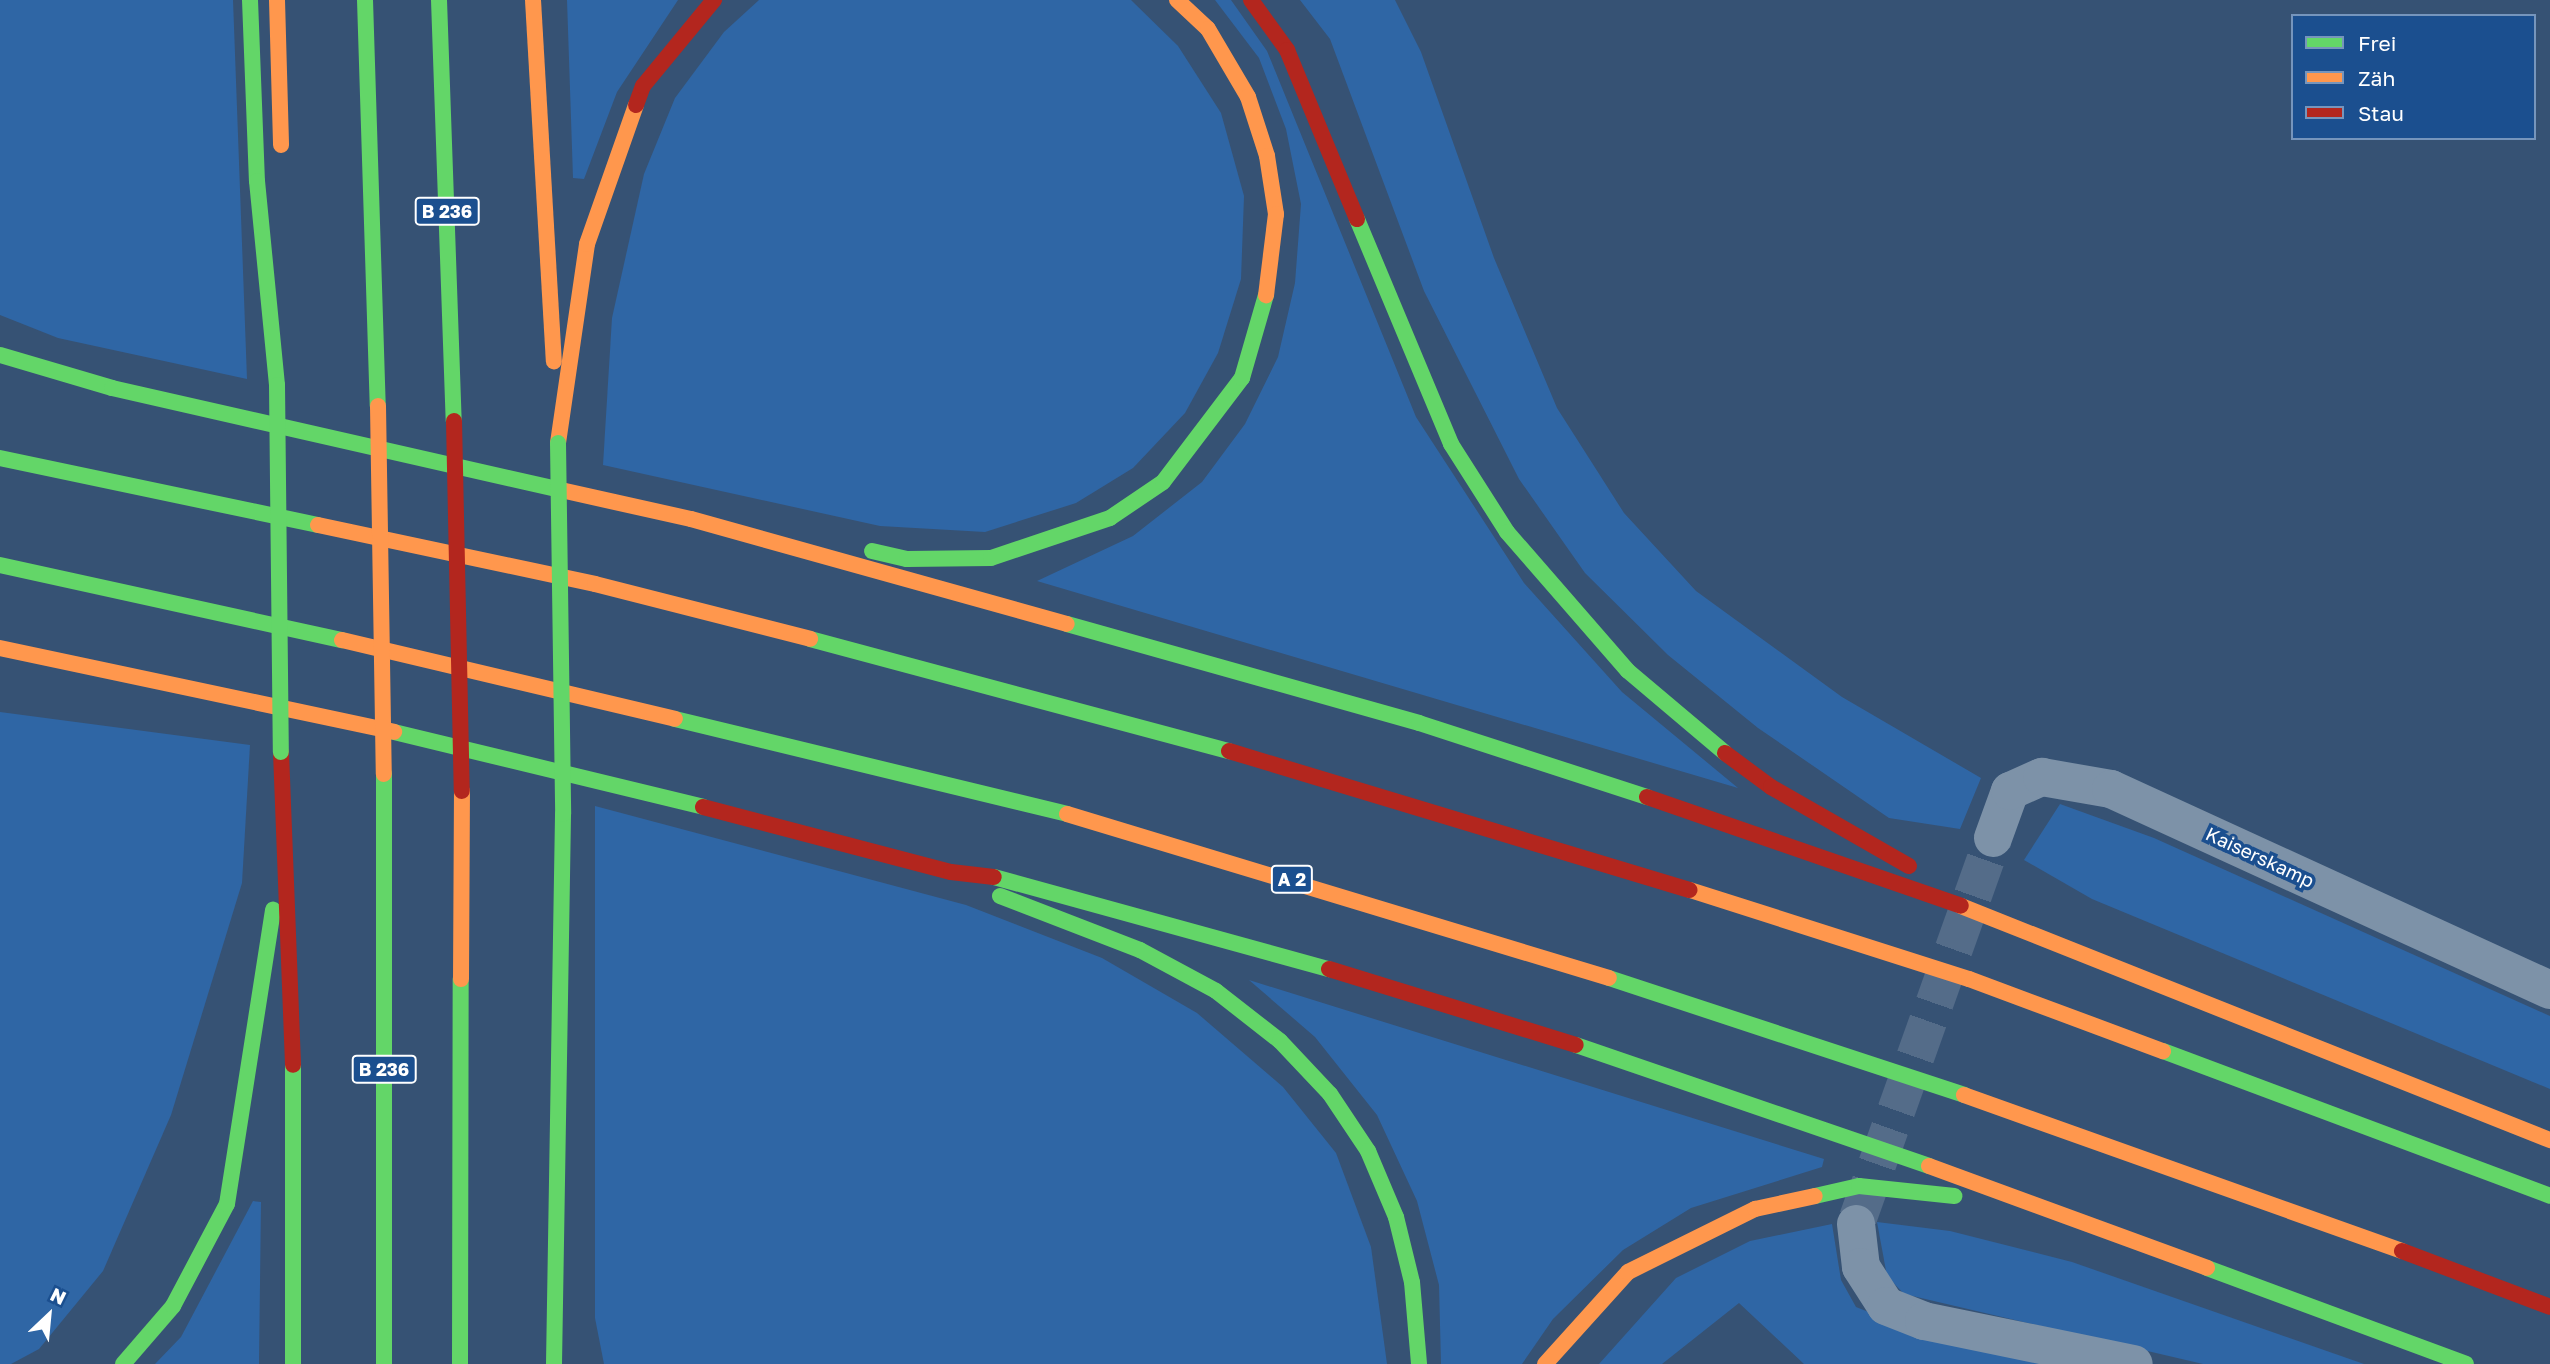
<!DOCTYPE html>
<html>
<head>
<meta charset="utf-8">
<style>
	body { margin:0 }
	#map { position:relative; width:2550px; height:1364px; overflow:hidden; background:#365274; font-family:"Golos Text",sans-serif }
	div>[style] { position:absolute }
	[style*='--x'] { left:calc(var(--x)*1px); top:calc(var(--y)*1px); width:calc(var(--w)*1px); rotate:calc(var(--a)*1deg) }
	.green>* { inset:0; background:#2f66a5 }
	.street-tunnel>* { height:38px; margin-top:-19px; transform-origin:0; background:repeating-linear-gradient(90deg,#546c89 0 38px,transparent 0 57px) }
	.street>* { height:38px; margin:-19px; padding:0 19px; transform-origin:19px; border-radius:19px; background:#7d92a8 }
	.fast>* { height:16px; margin:-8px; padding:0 8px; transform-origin:8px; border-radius:8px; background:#63d668 }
	.slow>* { height:16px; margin:-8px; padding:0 8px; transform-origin:8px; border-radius:8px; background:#ff974d }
	.jam>* { height:16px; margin:-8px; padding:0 8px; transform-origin:8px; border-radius:8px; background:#b3261e }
	.fast-bridge>* { height:16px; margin:-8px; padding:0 8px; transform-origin:8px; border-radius:8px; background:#63d668 }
	.slow-bridge>* { height:16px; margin:-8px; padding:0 8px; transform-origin:8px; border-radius:8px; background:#ff974d }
	.jam-bridge>* { height:16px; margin:-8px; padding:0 8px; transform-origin:8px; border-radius:8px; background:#b3261e }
	span { translate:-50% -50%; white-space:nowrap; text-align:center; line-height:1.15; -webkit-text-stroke:7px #1b4f8f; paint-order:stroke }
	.shield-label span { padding:2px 5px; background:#1b4f8f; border:2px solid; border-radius:5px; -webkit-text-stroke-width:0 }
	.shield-label { font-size:18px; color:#fff; font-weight:700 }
	.street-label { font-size:19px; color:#fff }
	.legend { position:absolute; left:2291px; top:14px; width:245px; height:126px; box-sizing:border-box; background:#1b4f8f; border:2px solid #7695bc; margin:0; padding:9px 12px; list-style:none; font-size:21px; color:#fff }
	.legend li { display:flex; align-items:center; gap:14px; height:35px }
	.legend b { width:35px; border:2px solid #7695bc }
	.north { position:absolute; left:14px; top:1280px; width:70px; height:70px; -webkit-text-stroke:5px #1b4f8f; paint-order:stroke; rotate:26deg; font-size:19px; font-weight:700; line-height:28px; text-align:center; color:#fff }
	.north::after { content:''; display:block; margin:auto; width:24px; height:32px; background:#fff; clip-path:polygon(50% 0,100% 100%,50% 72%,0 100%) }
</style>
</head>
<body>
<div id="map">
	<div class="green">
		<i style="clip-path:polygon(0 0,233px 0,247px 379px,58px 338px,0 315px)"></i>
		<i style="clip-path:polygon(567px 0,678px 0,617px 92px,584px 179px,573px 178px)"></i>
		<i style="clip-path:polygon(759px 0,1131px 0,1178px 46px,1221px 113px,1244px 196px,1241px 279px,1218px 353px,1185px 413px,1133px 468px,1076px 503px,985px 532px,880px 526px,603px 465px,612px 318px,644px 174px,675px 98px,724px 32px)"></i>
		<i style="clip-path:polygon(1215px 0,1231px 0,1267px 51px,1416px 417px,1524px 583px,1622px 692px,1738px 788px,1037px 581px,1133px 536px,1202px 482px,1245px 424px,1278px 357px,1295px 283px,1301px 204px,1286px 129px,1259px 58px)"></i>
		<i style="clip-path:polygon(1300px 0,1395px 0,1421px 52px,1494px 258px,1557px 408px,1624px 513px,1696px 591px,1842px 697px,1981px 778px,1960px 829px,1889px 818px,1758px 728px,1668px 655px,1585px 573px,1519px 479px,1424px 291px,1330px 39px)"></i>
		<i style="clip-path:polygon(0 712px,250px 745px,242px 883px,171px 1115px,103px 1271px,39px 1349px,11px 1364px,0 1364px)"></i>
		<i style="clip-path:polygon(2060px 804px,2154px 838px,2550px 1016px,2550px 1089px,2092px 899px,2024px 860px)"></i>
		<i style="clip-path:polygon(595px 806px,966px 905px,1102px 958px,1197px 1013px,1283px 1087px,1336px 1153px,1371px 1247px,1387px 1364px,604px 1364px,595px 1318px)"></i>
		<i style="clip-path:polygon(1249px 980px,1824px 1159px,1822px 1167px,1691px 1208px,1623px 1250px,1553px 1319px,1522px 1364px,1441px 1364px,1439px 1285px,1417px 1201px,1377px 1115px,1315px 1037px)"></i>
		<i style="clip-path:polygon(253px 1201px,261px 1202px,259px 1364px,155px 1364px,181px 1337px)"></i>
		<i style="clip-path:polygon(1877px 1222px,1950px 1231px,2072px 1262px,2364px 1364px,2203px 1364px,1904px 1294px,1887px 1276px)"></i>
		<i style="clip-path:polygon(1832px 1224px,1841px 1280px,1856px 1307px,1899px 1324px,2058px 1364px,1804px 1364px,1739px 1303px,1662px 1364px,1599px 1364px,1676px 1278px,1750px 1241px)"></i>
	</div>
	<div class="street-tunnel">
		<i style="--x:1858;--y:1218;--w:403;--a:-70.4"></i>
	</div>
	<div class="street">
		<i style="--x:1993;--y:838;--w:50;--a:-70.1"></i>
		<i style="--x:2010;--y:791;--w:35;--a:-24"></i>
		<i style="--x:2042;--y:777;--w:70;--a:9.9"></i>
		<i style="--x:2111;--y:789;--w:483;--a:24.6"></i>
		<i style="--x:1856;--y:1224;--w:43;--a:83.4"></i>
		<i style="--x:1861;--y:1267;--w:46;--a:57.3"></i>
		<i style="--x:1886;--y:1306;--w:41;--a:21.5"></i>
		<i style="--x:1924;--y:1321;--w:214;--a:11.6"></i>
	</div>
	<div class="fast">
		<i style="--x:250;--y:0;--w:181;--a:87.8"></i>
		<i style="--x:257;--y:181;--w:205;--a:84.4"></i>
		<i style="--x:365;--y:0;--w:406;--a:88.2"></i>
		<i style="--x:439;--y:0;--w:421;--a:88"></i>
		<i style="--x:1357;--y:219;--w:244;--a:67.3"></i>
		<i style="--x:1451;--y:444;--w:104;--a:57.5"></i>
		<i style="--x:1507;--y:532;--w:184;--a:49"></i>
		<i style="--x:1628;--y:671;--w:127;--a:40.2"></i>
		<i style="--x:0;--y:355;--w:117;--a:16.4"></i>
		<i style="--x:112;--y:388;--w:460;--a:12.8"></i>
		<i style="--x:0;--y:458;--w:325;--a:11.9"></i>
		<i style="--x:872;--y:551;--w:36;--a:13"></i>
		<i style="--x:907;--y:559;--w:84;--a:-0.7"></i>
		<i style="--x:991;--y:558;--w:126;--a:-18.6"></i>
		<i style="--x:1110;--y:518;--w:64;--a:-34.2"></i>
		<i style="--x:1163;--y:482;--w:131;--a:-52.8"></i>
		<i style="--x:1242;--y:378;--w:86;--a:-73.9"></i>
		<i style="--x:0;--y:565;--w:350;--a:12.4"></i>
		<i style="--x:1067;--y:624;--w:366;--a:15.7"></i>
		<i style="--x:1419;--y:723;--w:240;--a:18"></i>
		<i style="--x:810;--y:639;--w:434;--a:15"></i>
		<i style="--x:675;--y:719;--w:403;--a:13.6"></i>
		<i style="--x:394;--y:732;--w:318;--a:13.6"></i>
		<i style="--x:384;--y:774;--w:590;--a:90"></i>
		<i style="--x:994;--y:877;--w:347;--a:15.4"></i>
		<i style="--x:1000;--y:896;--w:150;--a:21.1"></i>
		<i style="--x:1140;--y:950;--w:86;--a:28.3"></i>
		<i style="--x:1216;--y:991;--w:81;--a:38"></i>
		<i style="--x:1280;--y:1041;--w:73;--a:46.7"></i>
		<i style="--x:1330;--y:1094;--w:69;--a:56.3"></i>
		<i style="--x:1368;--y:1151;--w:72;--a:67"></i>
		<i style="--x:1396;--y:1217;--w:67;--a:76.2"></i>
		<i style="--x:1412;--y:1282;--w:82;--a:85.1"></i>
		<i style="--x:1609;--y:978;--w:374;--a:18.2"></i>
		<i style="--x:1576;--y:1045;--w:373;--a:18.9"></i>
		<i style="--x:2163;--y:1051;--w:413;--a:20.5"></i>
		<i style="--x:293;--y:1065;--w:299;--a:90"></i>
		<i style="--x:1815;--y:1196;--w:45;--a:-12.8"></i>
		<i style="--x:1859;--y:1186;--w:96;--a:6"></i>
		<i style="--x:2207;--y:1268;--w:276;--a:20.3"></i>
		<i style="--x:123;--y:1364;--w:77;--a:-49.2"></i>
		<i style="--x:173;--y:1306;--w:115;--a:-62.1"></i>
		<i style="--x:227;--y:1204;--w:298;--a:-81.1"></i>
		<i style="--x:460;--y:1364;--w:385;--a:-89.9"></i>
		<i style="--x:554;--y:1364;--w:550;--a:-89.06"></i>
	</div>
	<div class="slow">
		<i style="--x:277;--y:0;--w:145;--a:88.4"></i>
		<i style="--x:533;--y:0;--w:362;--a:86.7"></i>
		<i style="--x:1177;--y:0;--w:42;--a:43.1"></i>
		<i style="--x:1208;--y:29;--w:79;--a:59.5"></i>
		<i style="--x:1248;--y:97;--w:62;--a:72.1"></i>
		<i style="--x:1267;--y:156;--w:59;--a:81.2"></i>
		<i style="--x:1276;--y:214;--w:82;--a:97"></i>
		<i style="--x:558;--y:443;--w:201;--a:-81.7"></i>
		<i style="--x:587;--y:244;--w:147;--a:-70.6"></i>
		<i style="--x:561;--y:490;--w:133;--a:12.6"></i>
		<i style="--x:691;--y:519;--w:390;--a:15.6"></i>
		<i style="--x:318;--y:525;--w:283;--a:12"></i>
		<i style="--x:595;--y:584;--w:222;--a:14.3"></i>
		<i style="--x:342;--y:640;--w:342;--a:13.3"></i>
		<i style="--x:0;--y:648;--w:403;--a:12"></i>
		<i style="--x:1067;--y:814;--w:566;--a:16.83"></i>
		<i style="--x:1690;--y:890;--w:293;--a:17.7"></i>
		<i style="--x:1969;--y:979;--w:207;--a:20.4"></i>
		<i style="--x:1961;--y:906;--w:634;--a:21.67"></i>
		<i style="--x:461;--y:979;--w:188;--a:-89.7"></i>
		<i style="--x:1964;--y:1095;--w:465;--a:19.6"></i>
		<i style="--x:1929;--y:1166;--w:296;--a:20.1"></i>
		<i style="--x:1545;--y:1364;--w:124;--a:-47.9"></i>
		<i style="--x:1628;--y:1272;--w:142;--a:-26.4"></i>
		<i style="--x:1755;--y:1209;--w:61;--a:-12.2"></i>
	</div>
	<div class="jam">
		<i style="--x:1251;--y:0;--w:62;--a:54.2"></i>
		<i style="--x:1287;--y:50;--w:183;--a:67.5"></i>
		<i style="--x:636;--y:105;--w:20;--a:-70"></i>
		<i style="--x:643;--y:86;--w:112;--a:-50.5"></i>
		<i style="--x:1229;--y:751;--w:481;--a:16.8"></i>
		<i style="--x:281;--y:752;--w:313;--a:87.8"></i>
		<i style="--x:1725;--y:753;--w:57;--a:36.5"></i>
		<i style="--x:1771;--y:787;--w:159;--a:29.8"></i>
		<i style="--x:1647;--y:797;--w:332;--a:19.1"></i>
		<i style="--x:703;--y:807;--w:256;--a:14.7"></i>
		<i style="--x:951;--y:872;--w:43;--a:6.6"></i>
		<i style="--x:1329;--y:969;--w:258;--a:17.1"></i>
		<i style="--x:2402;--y:1251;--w:158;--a:20.7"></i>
	</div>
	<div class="fast-bridge">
		<i style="--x:277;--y:385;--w:367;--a:89.4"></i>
		<i style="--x:558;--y:443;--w:371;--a:89.2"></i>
	</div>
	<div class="slow-bridge">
		<i style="--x:378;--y:406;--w:368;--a:89.1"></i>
	</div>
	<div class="jam-bridge">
		<i style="--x:454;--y:421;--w:370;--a:88.8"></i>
	</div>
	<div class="shield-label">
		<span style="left:447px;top:211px">B 236</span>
		<span style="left:1292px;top:879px">A 2</span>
		<span style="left:384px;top:1069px">B 236</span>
	</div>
	<div class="street-label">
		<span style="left:2260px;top:857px;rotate:25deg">Kaiserskamp</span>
	</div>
	<ul class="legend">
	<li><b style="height:9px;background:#63d668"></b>Frei</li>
	<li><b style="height:9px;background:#ff974d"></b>Zäh</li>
	<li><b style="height:9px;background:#b3261e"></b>Stau</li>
	</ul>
	<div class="north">N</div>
</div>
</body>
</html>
